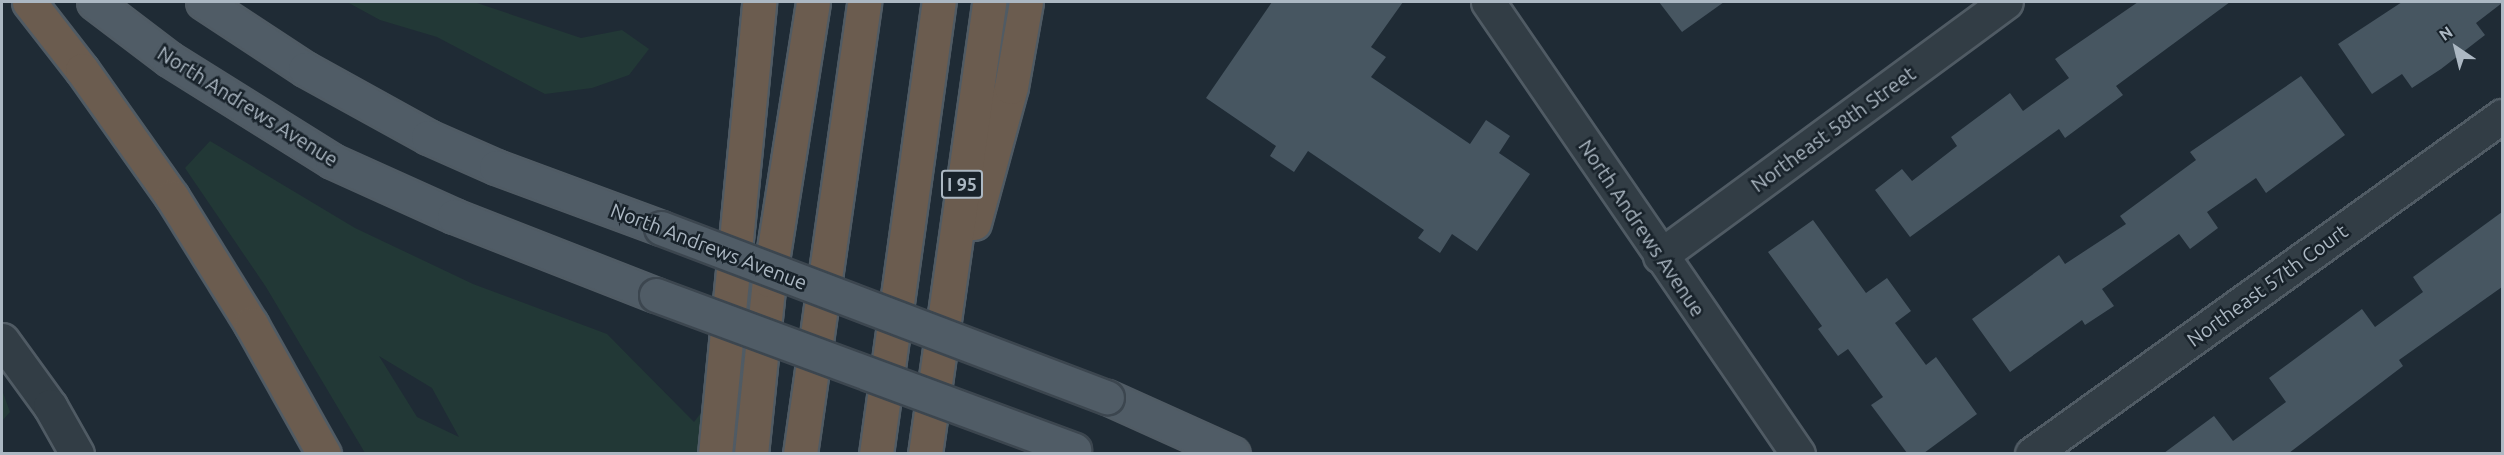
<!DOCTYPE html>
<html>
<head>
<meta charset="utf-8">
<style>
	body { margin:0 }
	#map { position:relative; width:2504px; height:455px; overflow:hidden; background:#1f2b35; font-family:Ubuntu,sans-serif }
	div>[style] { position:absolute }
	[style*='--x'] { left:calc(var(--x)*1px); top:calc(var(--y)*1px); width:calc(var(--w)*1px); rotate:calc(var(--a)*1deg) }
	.green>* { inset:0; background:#223836 }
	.building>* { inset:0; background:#475661 }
	.roads { filter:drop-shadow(2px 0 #505b64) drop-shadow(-2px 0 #505b64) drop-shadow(0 2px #505b64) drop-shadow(0 -2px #505b64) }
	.minor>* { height:33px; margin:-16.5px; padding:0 16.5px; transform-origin:16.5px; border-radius:16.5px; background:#323d45 }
	.major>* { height:33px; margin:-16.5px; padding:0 16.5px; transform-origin:16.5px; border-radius:16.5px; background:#505c66 }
	.highway>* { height:33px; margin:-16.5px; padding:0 16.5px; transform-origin:16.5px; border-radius:16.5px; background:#6b5c4f }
	.bridges { filter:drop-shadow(2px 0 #3c464f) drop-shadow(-2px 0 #3c464f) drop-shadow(0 2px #3c464f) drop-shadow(0 -2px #3c464f) }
	.major-bridge>* { height:33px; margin:-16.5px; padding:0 16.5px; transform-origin:16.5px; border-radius:16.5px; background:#505c66 }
	span { translate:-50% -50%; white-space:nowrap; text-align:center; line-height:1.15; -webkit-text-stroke:5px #18222a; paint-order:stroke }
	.shield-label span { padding:2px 4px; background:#18222a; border:2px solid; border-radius:4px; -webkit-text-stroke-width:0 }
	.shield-label { font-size:18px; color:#acb8c3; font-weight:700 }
	.street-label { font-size:20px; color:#acb8c3 }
	.frame { position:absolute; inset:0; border:3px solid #acb8c3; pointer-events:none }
	.north { position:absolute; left:2426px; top:18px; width:60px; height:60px; -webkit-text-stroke:4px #18222a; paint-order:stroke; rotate:325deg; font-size:16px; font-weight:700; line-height:24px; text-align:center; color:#acb8c3 }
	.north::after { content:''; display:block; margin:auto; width:21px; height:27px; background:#acb8c3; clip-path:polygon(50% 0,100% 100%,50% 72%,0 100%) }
</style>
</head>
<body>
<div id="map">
	<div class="green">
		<i style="clip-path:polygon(347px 2px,474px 2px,581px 38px,622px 30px,649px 49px,629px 75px,592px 88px,545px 94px,437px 37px,380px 20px)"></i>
		<i style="clip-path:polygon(evenodd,210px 141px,355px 228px,473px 284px,607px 334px,694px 422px,717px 392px,714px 453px,365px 453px,266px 287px,185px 168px,210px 141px,379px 356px,432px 388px,459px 437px,417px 417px,379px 356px)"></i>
		<i style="clip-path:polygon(2px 390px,10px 412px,2px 421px)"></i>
	</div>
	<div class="building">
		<i style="clip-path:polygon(1272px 2px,1403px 2px,1371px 47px,1386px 57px,1371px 77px,1470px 144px,1486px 120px,1510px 136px,1499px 153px,1530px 174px,1477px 251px,1452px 234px,1440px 253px,1418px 238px,1424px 230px,1308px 151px,1294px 172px,1270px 156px,1276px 146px,1206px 98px)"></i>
		<i style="clip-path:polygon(1659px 2px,1724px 2px,1682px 32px)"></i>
		<i style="clip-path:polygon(2138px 2px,2230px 2px,2116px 86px,2123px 95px,2065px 138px,2059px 129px,1910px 237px,1875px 190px,1902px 169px,1912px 181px,1957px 146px,1951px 137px,2010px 93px,2023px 111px,2069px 78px,2055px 59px)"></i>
		<i style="clip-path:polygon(2402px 2px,2502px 2px,2502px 3px,2476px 23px,2485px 35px,2441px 69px,2412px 88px,2402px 74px,2372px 94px,2338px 44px)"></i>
		<i style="clip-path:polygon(2301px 76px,2345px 135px,2266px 193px,2256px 178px,2207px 212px,2218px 228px,2190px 249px,2179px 234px,2102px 289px,2114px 306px,2085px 325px,2082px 320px,2010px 372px,1972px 319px,2059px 255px,2065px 264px,2126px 224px,2120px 216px,2196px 160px,2190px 152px)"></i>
		<i style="clip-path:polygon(2502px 212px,2502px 287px,2399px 360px,2403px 366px,2289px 453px,2164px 453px,2214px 416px,2233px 441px,2286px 402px,2269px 378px,2362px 309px,2375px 327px,2423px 292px,2413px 277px)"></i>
		<i style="clip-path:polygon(1813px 220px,1866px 293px,1887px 278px,1911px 311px,1895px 323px,1926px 365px,1936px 357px,1977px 414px,1924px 453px,1907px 453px,1871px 405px,1883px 397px,1848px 349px,1838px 356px,1818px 329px,1822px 326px,1768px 252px)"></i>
	</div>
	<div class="roads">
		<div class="minor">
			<i style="--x:1488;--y:2;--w:548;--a:55.56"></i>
			<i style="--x:1660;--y:256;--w:429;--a:-36.3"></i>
			<i style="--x:2;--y:340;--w:82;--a:54"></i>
			<i style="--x:50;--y:406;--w:55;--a:60.6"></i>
			<i style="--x:2032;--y:454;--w:579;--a:-35.72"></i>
		</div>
		<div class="major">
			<i style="--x:94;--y:2;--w:94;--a:37.2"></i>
			<i style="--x:169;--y:59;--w:192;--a:32"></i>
			<i style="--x:332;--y:161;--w:134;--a:24.3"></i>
			<i style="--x:454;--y:216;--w:217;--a:21.4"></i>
			<i style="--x:203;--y:2;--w:122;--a:33.3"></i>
			<i style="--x:305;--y:69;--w:141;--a:28.9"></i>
			<i style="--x:428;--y:137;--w:74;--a:23.8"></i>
			<i style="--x:496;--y:167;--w:176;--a:20.3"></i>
			<i style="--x:1107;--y:397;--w:138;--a:24.3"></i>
		</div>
		<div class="highway">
			<i style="--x:29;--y:2;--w:86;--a:52.1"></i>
			<i style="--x:82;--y:70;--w:156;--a:54.7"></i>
			<i style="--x:172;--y:197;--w:150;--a:58.1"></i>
			<i style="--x:251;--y:324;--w:149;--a:60.7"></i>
			<i style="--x:974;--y:223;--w:141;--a:-74.8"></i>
			<i style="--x:1011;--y:87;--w:86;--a:-80"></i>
			<i style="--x:715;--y:454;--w:454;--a:-84.4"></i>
			<i style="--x:751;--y:454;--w:175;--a:-84.1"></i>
			<i style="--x:769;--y:280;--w:281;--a:-81"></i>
			<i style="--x:800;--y:454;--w:457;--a:-81.9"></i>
			<i style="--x:876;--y:454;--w:456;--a:-82.1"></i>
			<i style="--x:925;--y:454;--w:457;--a:-81.9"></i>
		</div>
	</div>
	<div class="bridges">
		<div class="major-bridge">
			<i style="--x:661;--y:228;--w:477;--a:20.8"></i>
			<i style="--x:656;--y:295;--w:446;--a:20.3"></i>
		</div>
	</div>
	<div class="shield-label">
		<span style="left:962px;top:184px">I 95</span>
	</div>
	<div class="street-label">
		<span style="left:248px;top:106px;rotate:32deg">North Andrews Avenue</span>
		<span style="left:1833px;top:129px;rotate:-36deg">Northeast 58th Street</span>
		<span style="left:1642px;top:228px;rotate:56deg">North Andrews Avenue</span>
		<span style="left:709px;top:246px;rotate:21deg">North Andrews Avenue</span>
		<span style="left:2267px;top:285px;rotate:-36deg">Northeast 57th Court</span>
	</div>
	<div class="frame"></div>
	<div class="north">N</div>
</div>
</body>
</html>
